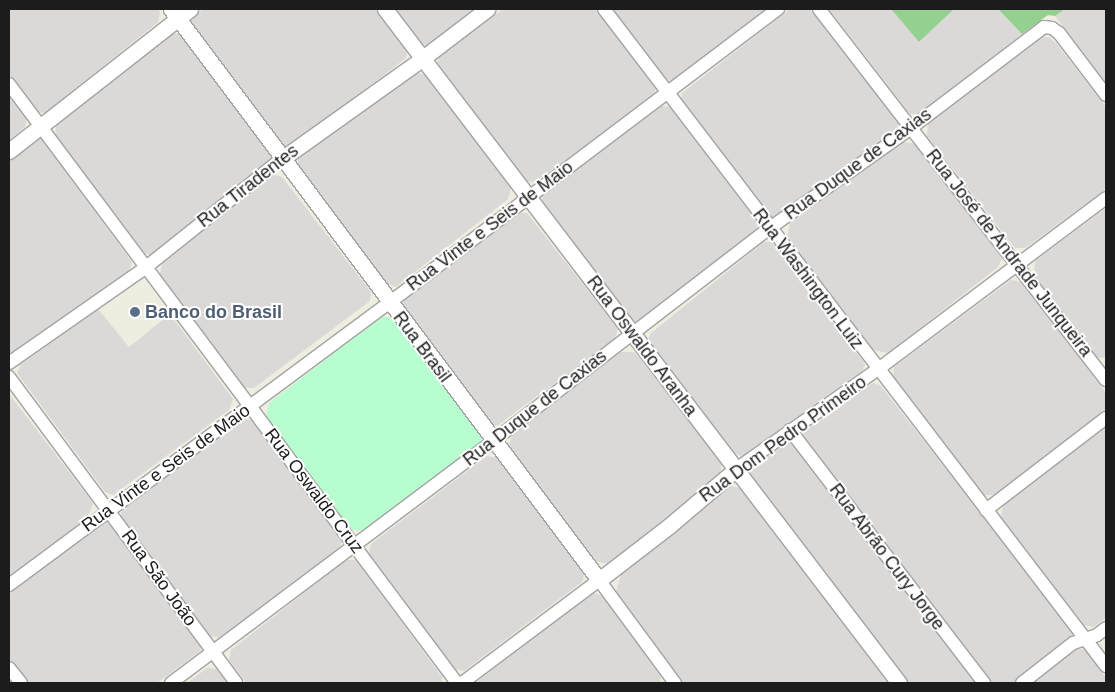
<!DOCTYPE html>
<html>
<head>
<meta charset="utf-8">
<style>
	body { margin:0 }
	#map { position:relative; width:1115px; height:692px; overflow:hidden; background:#eeede0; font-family:Arial,sans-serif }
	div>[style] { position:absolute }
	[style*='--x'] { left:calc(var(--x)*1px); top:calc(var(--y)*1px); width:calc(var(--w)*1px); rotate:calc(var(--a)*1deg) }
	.residential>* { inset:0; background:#dad9d8 }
	.forest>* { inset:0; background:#94d191 }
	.park>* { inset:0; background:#b8fdcf }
	.roads { filter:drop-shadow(1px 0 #a3a3a3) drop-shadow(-1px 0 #a3a3a3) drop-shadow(0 1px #a3a3a3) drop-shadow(0 -1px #a3a3a3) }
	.minor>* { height:12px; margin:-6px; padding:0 6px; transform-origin:6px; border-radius:6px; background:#fff }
	.tertiary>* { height:15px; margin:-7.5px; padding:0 7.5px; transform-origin:7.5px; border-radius:7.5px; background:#fff }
	.dots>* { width:14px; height:14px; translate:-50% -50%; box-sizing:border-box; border:2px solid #fff; border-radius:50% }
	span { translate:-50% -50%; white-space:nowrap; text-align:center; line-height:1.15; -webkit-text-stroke:4px #fff; paint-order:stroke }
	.street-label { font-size:18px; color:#1c1c1c }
	.service-label { font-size:18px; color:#4e5e75; font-weight:700 }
	.left { translate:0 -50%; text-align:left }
	.frame { position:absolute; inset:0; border:10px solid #1c1c1c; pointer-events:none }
</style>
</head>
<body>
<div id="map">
	<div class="residential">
		<i style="clip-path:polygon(9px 9px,158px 9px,160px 12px,158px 22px,45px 113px,37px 112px,9px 75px)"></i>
		<i style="clip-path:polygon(204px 9px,376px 9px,408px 49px,406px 58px,291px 147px,282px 147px,191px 25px,194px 15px)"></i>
		<i style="clip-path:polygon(394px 9px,476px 9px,428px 46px,420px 43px)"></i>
		<i style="clip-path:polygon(503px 9px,595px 9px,656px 88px,653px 97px,535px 182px,525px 181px,437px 63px,439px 57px)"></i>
		<i style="clip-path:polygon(612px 9px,769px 9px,674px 82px,667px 80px)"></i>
		<i style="clip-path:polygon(790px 9px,810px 9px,899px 123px,896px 131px,777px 218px,768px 217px,681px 103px,682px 93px)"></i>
		<i style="clip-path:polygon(829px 9px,891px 9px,919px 42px,954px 9px,998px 9px,1022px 34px,920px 114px,910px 114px)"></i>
		<i style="clip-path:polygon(1065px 9px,1106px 9px,1106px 83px,1055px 16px)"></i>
		<i style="clip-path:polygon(169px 33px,179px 34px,273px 154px,269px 164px,151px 255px,143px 253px,55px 137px,56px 126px)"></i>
		<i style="clip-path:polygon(1043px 37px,1049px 37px,1056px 43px,1106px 107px,1106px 189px,1025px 248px,1015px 248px,927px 136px,928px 123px)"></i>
		<i style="clip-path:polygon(417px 72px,425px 75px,511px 188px,508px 199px,396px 287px,385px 283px,297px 169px,298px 157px)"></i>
		<i style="clip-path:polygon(9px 92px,28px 115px,25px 127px,9px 140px)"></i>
		<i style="clip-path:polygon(662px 106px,670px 107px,758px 223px,756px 230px,638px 322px,629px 319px,543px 202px,542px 193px)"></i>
		<i style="clip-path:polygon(33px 137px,40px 137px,132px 262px,129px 271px,11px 355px,9px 355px,9px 157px)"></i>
		<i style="clip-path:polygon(903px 142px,918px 144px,1003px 257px,998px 267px,888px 353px,873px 350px,787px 237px,790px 224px)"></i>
		<i style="clip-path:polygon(272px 174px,282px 177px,371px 292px,370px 301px,254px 388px,245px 388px,160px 274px,162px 264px)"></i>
		<i style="clip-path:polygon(1106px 208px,1106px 357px,1097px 358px,1034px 276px,1035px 261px)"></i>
		<i style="clip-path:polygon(516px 213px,527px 213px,618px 329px,615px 338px,497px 426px,486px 422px,402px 308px,404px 300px)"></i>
		<i style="clip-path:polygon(764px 242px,772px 242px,865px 364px,863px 370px,742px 456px,730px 452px,648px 342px,650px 334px)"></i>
		<i style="clip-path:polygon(1011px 280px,1022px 282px,1106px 393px,1106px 410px,995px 495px,983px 495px,893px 378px,894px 367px)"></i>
		<i style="clip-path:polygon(98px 309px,129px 347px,170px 314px,233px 399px,229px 410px,113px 495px,105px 492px,17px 373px,21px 364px)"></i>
		<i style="clip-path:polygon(621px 352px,635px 352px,722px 464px,719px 477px,611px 564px,597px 562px,508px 450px,512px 435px)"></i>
		<i style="clip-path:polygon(873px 383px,880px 385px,1073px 631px,1071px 639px,1015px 683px,988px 683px,802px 439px,804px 432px)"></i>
		<i style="clip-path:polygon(9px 394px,93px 503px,88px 517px,9px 578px)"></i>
		<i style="clip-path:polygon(245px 419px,255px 421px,344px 538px,339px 548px,222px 638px,210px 636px,121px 517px,122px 508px)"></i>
		<i style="clip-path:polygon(1106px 426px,1106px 618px,1093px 627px,1084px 625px,1001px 518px,1003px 503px)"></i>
		<i style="clip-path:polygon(788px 442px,793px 444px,979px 683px,906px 683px,749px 478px,751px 469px)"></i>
		<i style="clip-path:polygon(487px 456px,498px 458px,585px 572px,582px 582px,464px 671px,452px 668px,369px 555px,371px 544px)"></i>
		<i style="clip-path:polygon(729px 486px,740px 488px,888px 683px,683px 683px,616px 591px,621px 575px)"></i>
		<i style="clip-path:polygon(101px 521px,108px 521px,202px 642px,200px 651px,157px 683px,26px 683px,9px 661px,9px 594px)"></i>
		<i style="clip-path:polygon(346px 560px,356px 560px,442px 677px,441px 683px,246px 683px,229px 660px,231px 650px)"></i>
		<i style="clip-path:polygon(592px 593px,601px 595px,661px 673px,660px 683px,475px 683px)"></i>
		<i style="clip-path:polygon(1075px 648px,1086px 650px,1106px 678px,1106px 683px,1031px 683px)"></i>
		<i style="clip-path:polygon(207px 668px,217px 669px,228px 683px,187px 683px)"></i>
	</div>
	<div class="forest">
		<i style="clip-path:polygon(891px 9px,954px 9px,919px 42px)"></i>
		<i style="clip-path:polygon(998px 9px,1065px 9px,1055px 16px,1048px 15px,1022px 34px)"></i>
	</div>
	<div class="park">
		<i style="clip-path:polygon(382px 316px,392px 318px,483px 436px,481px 445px,365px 530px,351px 530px,266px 418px,269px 403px)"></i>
	</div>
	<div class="roads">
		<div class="minor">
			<i style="--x:604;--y:9;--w:827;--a:52.62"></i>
			<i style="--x:819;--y:9;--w:469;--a:52.3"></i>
			<i style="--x:9;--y:84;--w:748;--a:53.21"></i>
			<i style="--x:9;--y:363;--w:166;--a:-34.9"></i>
			<i style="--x:145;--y:268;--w:176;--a:-38.6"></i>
			<i style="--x:9;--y:377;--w:381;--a:53.4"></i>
			<i style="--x:790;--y:430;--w:319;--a:52.5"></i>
			<i style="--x:735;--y:470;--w:174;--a:-35.2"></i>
			<i style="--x:877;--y:370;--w:286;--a:-36.9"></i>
			<i style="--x:986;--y:510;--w:151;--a:-37.5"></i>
			<i style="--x:9;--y:585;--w:473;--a:-36.6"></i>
			<i style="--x:389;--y:303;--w:488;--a:-37.1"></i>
			<i style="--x:9;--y:668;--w:19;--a:51"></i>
			<i style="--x:171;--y:683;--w:403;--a:-36.9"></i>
			<i style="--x:493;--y:441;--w:349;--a:-37.6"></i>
			<i style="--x:770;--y:228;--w:173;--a:-35.3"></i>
			<i style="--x:911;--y:128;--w:167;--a:-37.2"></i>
			<i style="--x:1044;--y:27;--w:8;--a:7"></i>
			<i style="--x:1052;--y:28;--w:9;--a:36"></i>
			<i style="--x:1059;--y:33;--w:78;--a:52.8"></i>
			<i style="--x:462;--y:683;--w:171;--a:-36.9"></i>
			<i style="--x:599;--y:580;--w:128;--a:53.6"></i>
			<i style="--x:1022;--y:683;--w:65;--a:-38.1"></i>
			<i style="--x:1073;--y:643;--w:25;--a:-18"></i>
			<i style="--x:1097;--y:635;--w:11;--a:-38"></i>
		</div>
		<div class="tertiary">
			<i style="--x:171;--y:9;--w:714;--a:53.15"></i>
			<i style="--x:599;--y:580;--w:88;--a:-37.6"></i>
			<i style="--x:669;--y:526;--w:87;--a:-40.3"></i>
			<i style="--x:385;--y:9;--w:848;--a:52.67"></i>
			<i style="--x:9;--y:151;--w:230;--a:-38.1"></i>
			<i style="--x:283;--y:158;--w:172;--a:-35.5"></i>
			<i style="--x:423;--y:58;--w:81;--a:-37.4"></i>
		</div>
	</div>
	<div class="dots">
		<i style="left:135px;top:312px;background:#5c6f8a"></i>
	</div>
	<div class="street-label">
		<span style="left:858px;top:164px;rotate:-36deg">Rua Duque de Caxias</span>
		<span style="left:248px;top:186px;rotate:-38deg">Rua Tiradentes</span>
		<span style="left:490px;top:226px;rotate:-37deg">Rua Vinte e Seis de Maio</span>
		<span style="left:1009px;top:253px;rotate:52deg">Rua José de Andrade Junqueira</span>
		<span style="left:808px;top:279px;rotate:53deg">Rua Washington Luiz</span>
		<span style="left:642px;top:346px;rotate:53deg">Rua Oswaldo Aranha</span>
		<span style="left:422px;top:347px;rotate:53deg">Rua Brasil</span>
		<span style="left:535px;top:408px;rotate:-38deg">Rua Duque de Caxias</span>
		<span style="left:783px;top:439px;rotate:-36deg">Rua Dom Pedro Primeiro</span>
		<span style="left:166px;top:468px;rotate:-36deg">Rua Vinte e Seis de Maio</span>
		<span style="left:314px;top:491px;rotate:53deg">Rua Oswaldo Cruz</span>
		<span style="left:887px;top:557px;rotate:53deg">Rua Abrão Cury Jorge</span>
		<span style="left:159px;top:578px;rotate:54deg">Rua São João</span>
	</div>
	<div class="service-label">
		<span class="left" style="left:145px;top:312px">Banco do Brasil</span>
	</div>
	<div class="frame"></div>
</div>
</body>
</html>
